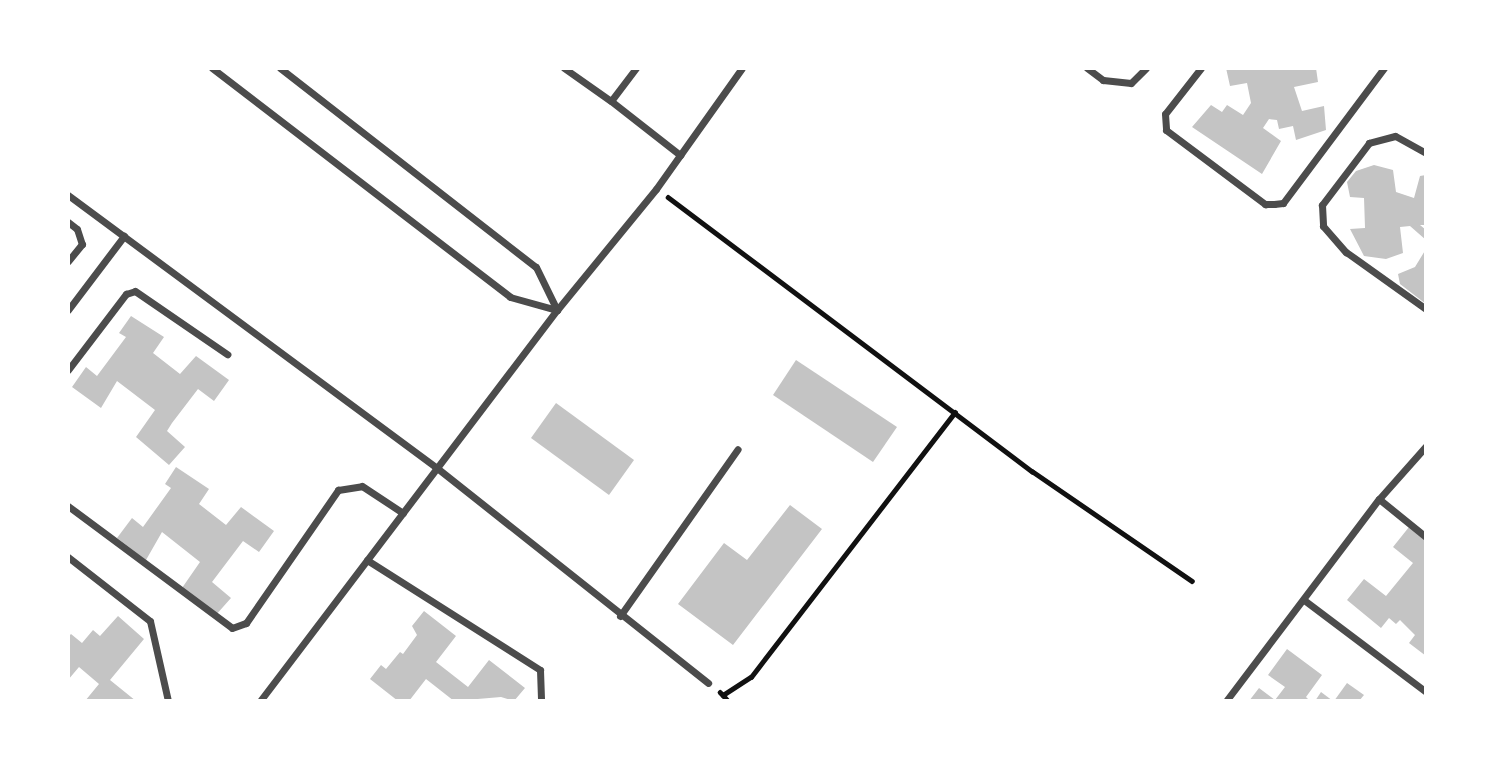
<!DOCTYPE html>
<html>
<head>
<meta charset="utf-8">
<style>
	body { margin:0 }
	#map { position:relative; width:1494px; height:769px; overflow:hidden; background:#fff; font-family:Figtree,sans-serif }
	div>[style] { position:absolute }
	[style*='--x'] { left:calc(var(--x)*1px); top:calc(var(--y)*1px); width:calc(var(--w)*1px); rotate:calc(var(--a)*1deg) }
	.building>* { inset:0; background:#c4c4c4 }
	.path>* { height:4.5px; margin:-2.25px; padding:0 2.25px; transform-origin:2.25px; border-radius:2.25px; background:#111 }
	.minor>* { height:7px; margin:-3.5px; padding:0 3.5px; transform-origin:3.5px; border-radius:3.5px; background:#4c4c4c }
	span { translate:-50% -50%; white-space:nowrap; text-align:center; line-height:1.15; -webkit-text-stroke:7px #fff; paint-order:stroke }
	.frame { position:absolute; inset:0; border:70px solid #fff; pointer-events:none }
</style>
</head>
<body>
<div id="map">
	<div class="building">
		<i style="clip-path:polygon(1226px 68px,1316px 68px,1318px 82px,1294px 87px,1302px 111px,1324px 106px,1326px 130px,1296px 140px,1293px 126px,1279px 129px,1277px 120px,1269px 119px,1263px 128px,1281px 141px,1262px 174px,1192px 127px,1211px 105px,1222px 112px,1227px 105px,1243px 115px,1251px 103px,1247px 83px,1230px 86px)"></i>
		<i style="clip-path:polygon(1374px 165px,1393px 170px,1396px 192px,1414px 198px,1420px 176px,1426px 175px,1426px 225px,1420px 225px,1426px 230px,1426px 240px,1410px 226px,1400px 227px,1403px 253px,1386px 259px,1364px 256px,1350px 229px,1365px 228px,1364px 198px,1350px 197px,1347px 182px,1356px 171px)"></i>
		<i style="clip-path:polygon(1426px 249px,1426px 304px,1400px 284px,1398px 274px,1415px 267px)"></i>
		<i style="clip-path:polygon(131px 316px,164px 337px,153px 353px,180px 374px,196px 356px,229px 380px,214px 401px,198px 389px,172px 423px,167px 431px,185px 447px,169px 465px,136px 437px,155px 410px,117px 381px,101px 408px,72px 387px,86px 367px,97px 376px,126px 337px,119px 333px)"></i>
		<i style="clip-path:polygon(796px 360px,897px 427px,873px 462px,773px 395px)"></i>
		<i style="clip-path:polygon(556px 403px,634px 460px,609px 495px,531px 438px)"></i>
		<i style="clip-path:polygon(176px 467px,209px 489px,199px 504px,226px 525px,241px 507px,274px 531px,259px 552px,243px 541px,212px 582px,231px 598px,215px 616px,182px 588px,200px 562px,162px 532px,146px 560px,117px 538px,132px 518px,143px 527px,171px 488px,165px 484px)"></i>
		<i style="clip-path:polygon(790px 505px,822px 529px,733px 645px,678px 604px,724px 543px,747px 560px)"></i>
		<i style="clip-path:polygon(1409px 527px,1426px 541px,1426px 656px,1409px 643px,1415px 635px,1400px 620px,1396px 624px,1389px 618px,1381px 628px,1347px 600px,1364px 579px,1386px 596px,1413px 563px,1393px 547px)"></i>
		<i style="clip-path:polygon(424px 611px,456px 636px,436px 662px,468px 687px,489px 660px,525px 688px,514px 701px,501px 697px,454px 701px,426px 679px,409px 701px,398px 701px,370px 679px,381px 665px,386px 669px,400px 652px,403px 654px,417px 635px,412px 626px)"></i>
		<i style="clip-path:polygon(118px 616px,144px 639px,110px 680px,136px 701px,85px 701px,99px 684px,79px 667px,68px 680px,68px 637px,71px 634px,82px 643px,93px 630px,100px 636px)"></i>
		<i style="clip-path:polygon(1287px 649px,1322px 675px,1306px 697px,1310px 701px,1249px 701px,1259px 688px,1275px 700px,1285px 687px,1268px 675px)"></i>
		<i style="clip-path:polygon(1347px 683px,1364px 695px,1359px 701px,1334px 701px)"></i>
		<i style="clip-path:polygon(1321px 692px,1333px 701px,1315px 701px)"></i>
	</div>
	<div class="path">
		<i style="--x:668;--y:197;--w:456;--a:37"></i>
		<i style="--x:1032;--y:471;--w:194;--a:34.5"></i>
		<i style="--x:720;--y:692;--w:4;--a:45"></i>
		<i style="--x:723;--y:695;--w:33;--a:-33"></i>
		<i style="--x:751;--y:677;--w:334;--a:-52.4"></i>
		<i style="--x:723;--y:695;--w:8;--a:50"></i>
	</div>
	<div class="minor">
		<i style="--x:212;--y:68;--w:376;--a:37.5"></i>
		<i style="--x:510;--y:297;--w:49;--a:15.5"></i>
		<i style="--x:280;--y:68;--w:324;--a:37.9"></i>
		<i style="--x:536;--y:267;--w:48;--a:64"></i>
		<i style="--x:564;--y:68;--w:57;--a:35.1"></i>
		<i style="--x:636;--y:68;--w:41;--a:127.1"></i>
		<i style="--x:611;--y:101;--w:88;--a:38"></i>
		<i style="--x:1087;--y:68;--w:20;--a:37"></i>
		<i style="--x:1103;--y:80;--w:28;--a:6"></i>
		<i style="--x:1131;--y:83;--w:21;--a:-45"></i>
		<i style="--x:1201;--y:68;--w:58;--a:128"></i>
		<i style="--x:1165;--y:114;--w:16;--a:86"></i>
		<i style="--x:1166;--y:130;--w:124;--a:36.8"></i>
		<i style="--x:1265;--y:204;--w:9;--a:0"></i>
		<i style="--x:1274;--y:204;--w:9;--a:-6"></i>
		<i style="--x:1283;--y:203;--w:169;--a:-53.2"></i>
		<i style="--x:1426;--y:153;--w:35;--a:-151"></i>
		<i style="--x:1395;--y:136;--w:27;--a:165"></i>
		<i style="--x:1369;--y:143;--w:78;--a:127.2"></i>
		<i style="--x:1322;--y:205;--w:21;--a:87"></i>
		<i style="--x:1323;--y:226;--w:35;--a:49"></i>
		<i style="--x:1346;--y:252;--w:98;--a:35.5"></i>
		<i style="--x:68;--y:195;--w:459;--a:36.5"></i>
		<i style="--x:437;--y:468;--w:346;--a:38.4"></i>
		<i style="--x:68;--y:222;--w:11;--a:38"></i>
		<i style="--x:77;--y:229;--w:16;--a:72"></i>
		<i style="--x:82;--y:244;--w:22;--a:129"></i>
		<i style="--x:68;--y:310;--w:93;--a:-52.9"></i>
		<i style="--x:68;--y:370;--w:96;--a:-52.7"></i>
		<i style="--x:126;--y:294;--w:9;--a:-18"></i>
		<i style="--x:135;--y:291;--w:112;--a:34.4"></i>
		<i style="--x:1379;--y:499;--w:60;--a:39"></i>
		<i style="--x:68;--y:506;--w:204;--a:36.6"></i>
		<i style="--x:232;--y:628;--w:15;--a:-20"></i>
		<i style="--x:246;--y:623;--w:162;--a:-55.3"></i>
		<i style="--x:338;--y:490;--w:24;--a:-9"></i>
		<i style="--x:362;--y:486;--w:49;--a:33.4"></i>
		<i style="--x:68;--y:557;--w:104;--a:38"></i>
		<i style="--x:150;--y:621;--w:82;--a:77.3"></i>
		<i style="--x:367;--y:560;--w:205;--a:32.4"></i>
		<i style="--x:540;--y:670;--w:31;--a:88"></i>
		<i style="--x:1304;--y:600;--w:153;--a:37"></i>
		<i style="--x:620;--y:616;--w:204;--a:-54.8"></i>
		<i style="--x:260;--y:701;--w:491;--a:-52.8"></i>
		<i style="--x:557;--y:310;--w:156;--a:-50.7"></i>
		<i style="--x:656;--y:189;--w:148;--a:-54.6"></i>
		<i style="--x:1226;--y:701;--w:253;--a:-52.9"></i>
		<i style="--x:1379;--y:499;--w:71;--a:-48.4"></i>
	</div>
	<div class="frame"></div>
</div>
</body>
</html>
